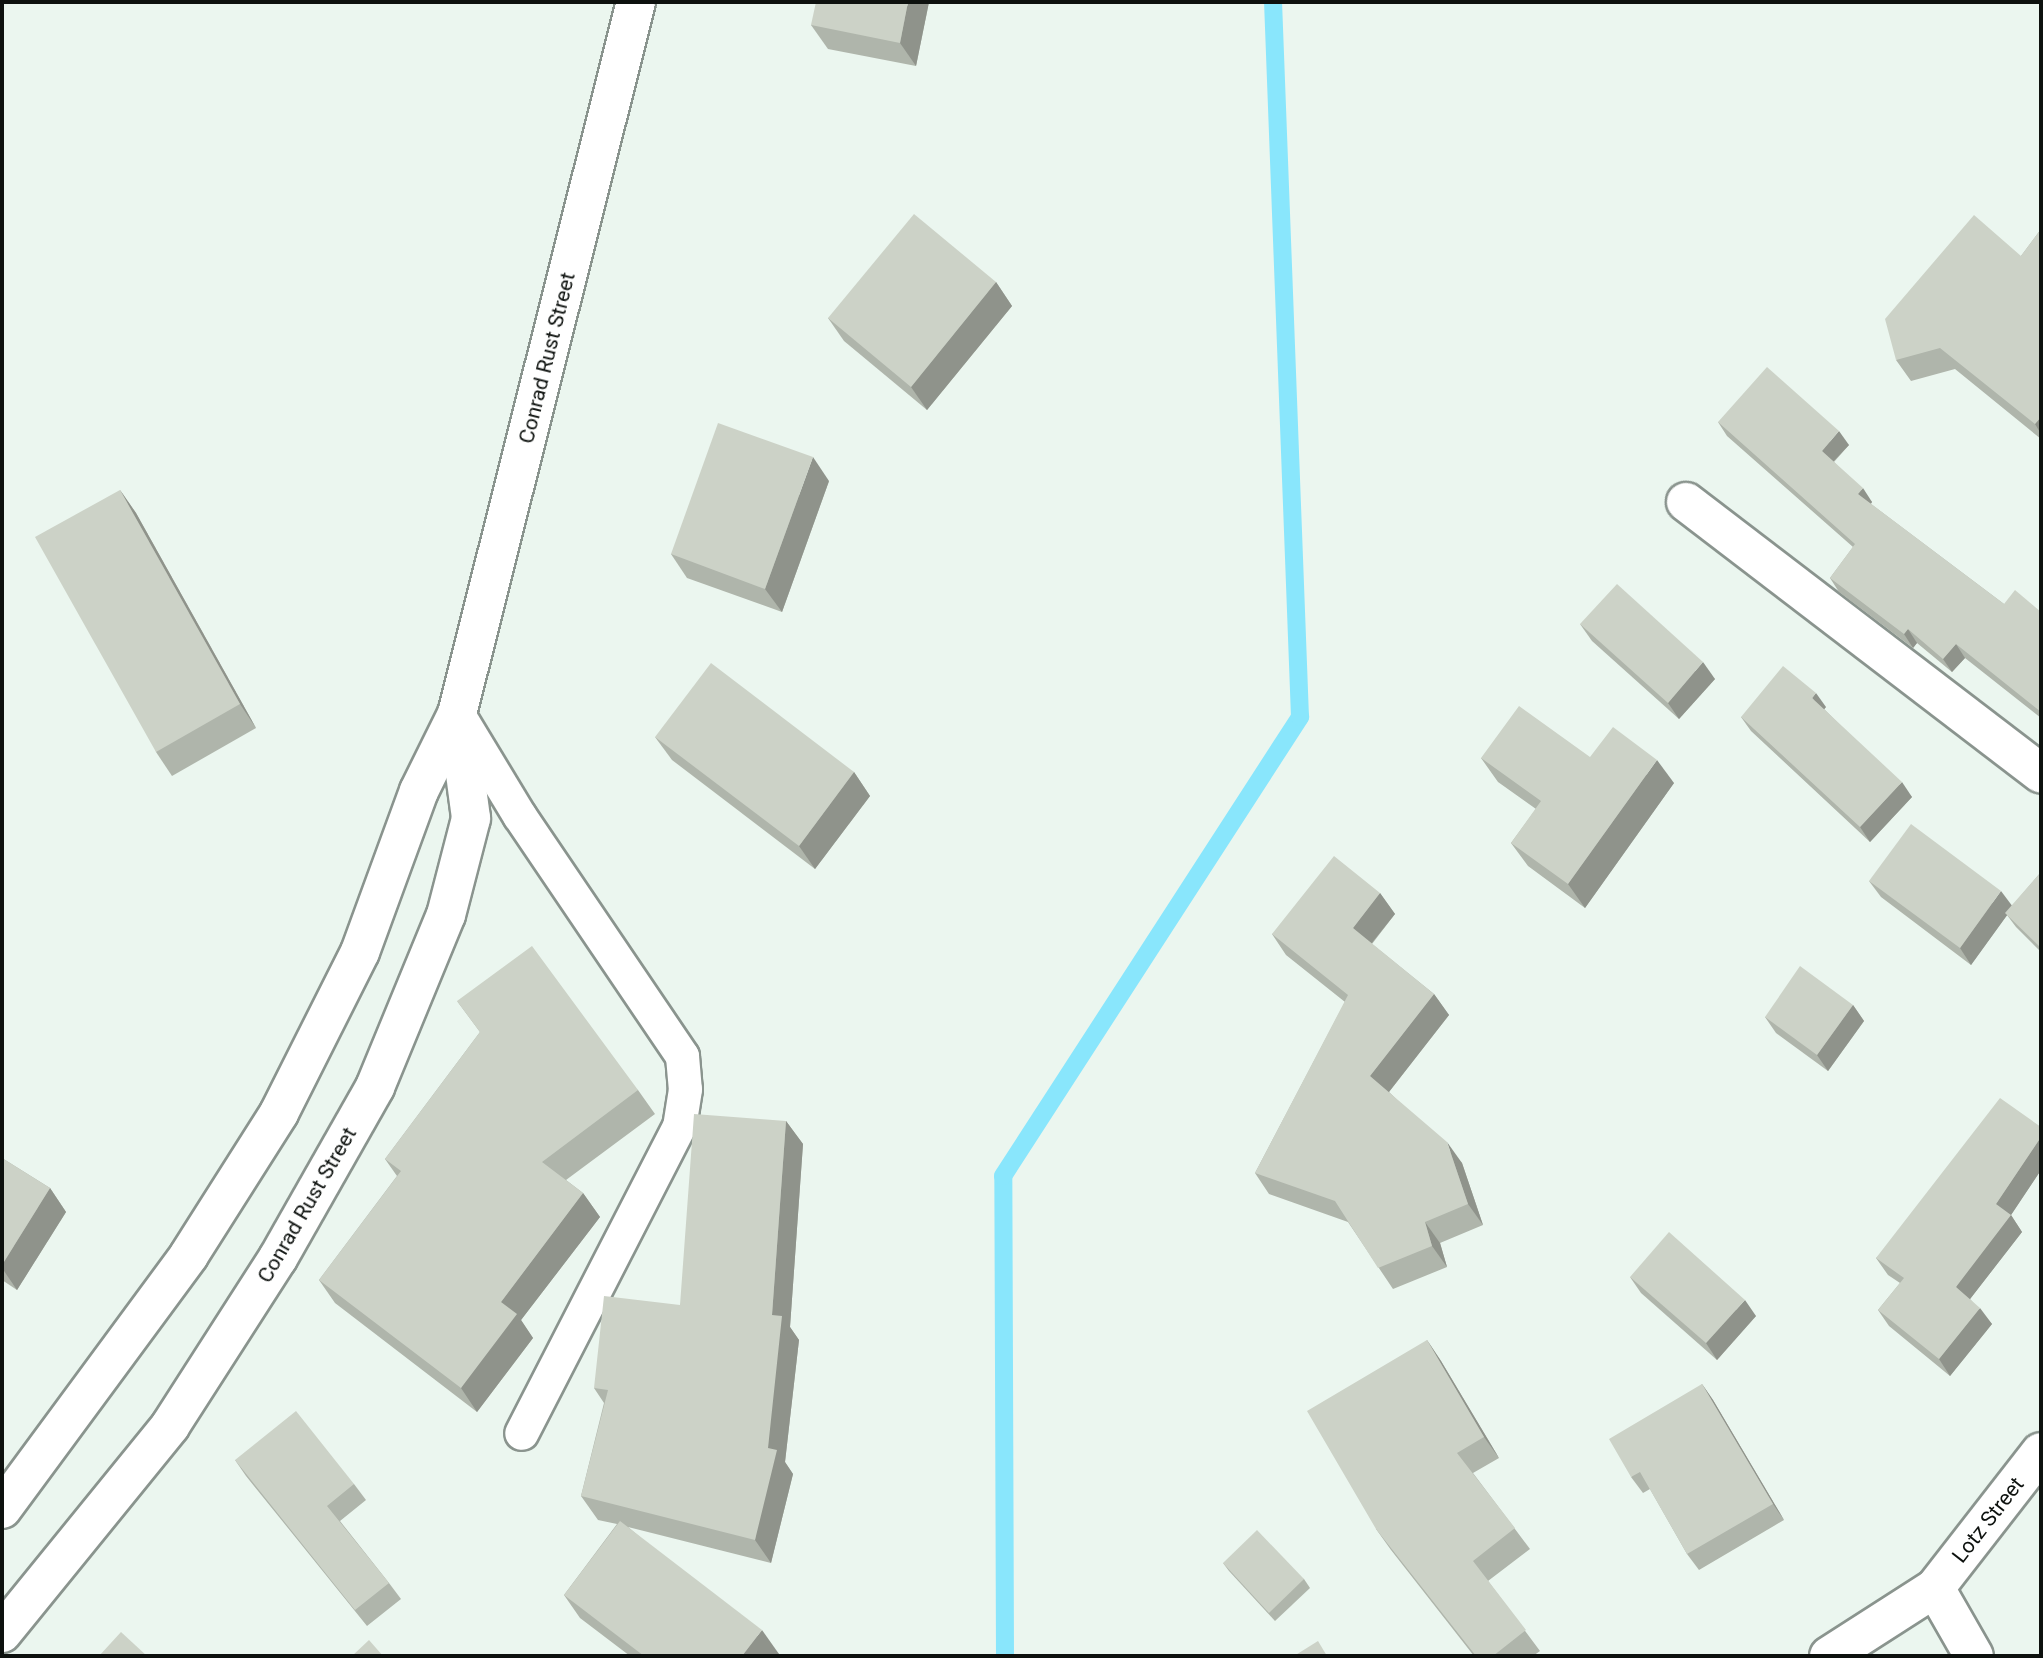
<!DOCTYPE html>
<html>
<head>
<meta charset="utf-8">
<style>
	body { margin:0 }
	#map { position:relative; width:2043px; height:1658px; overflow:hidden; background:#ebf6ef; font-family:Roboto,sans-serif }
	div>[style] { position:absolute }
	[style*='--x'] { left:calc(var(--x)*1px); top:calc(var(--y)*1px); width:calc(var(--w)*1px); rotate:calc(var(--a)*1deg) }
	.stream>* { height:18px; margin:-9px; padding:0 9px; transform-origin:9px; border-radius:9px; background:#89e6fc }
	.roads { filter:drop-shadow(2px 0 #8a948e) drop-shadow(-2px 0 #8a948e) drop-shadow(0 2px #8a948e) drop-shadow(0 -2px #8a948e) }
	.lane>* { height:33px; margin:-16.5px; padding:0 16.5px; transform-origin:16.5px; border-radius:16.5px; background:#fff }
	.street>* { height:38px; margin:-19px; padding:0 19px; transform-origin:19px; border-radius:19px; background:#fff }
	.wall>* { inset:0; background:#afb5ab }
	.shaded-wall>* { inset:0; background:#8f938b }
	.building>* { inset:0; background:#ccd2c7 }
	span { translate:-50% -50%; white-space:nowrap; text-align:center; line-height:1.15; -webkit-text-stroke:7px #fff; paint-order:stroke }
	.street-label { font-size:21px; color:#0d110e }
	.frame { position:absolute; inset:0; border:4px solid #0d110e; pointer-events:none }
</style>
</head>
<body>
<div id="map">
	<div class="stream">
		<i style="--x:1005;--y:1656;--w:480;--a:-90.2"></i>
		<i style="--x:1003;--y:1176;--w:547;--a:-57.09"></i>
		<i style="--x:1300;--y:717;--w:716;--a:-92.16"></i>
	</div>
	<div class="roads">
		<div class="lane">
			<i style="--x:459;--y:716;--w:116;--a:58.8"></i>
			<i style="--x:519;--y:815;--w:291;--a:55.9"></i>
			<i style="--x:682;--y:1056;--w:33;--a:85"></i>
			<i style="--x:685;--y:1089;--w:37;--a:99"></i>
			<i style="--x:679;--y:1126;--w:345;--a:117.2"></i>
		</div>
		<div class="street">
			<i style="--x:1686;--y:502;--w:447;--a:37.4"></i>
			<i style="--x:2;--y:1509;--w:315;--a:-53.6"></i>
			<i style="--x:189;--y:1255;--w:168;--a:-57.6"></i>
			<i style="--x:279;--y:1113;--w:180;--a:-63.3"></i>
			<i style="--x:360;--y:952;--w:171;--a:-69.9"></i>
			<i style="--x:419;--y:791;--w:86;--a:-63.7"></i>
			<i style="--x:457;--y:714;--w:734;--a:-75.89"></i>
			<i style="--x:1935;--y:1588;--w:78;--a:60.2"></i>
			<i style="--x:2;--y:1633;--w:267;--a:-50.9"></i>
			<i style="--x:170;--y:1426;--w:200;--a:-57.3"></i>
			<i style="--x:278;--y:1258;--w:197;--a:-60.4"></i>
			<i style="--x:375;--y:1087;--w:186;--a:-67.6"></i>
			<i style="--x:446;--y:915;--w:100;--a:-75.5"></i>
			<i style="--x:471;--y:818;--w:105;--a:-97.7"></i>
			<i style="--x:1829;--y:1656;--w:126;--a:-32.7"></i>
			<i style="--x:1935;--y:1588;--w:172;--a:-52.1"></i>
		</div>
	</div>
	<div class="wall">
		<i style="clip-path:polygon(929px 2px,916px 66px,828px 49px,811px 25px)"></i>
		<i style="clip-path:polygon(2041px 229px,2041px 439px,1955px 369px,1911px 381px,1896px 360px,2021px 256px)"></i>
		<i style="clip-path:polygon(996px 282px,1012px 306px,927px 410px,844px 341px,828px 318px)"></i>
		<i style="clip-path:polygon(1718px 422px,1849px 445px,1834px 462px,1872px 502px,1871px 504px,2004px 604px,2041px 612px,2041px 718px,1965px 658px,1952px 672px,1917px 643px,1913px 648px,1839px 592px,1830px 578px,1853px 547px,1727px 436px)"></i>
		<i style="clip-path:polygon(829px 481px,782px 612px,687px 578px,671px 554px)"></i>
		<i style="clip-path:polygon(120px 490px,136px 513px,256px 728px,172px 776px,156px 752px)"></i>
		<i style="clip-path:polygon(1580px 624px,1715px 679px,1679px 719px,1592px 641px)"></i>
		<i style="clip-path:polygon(1826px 707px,1824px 709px,1912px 797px,1870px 842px,1751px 731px,1741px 717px)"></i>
		<i style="clip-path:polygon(655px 737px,854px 772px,870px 796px,815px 869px,672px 760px)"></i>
		<i style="clip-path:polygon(1590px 757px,1674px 783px,1585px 908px,1528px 866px,1511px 843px,1536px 809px,1498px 782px,1481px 758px)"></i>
		<i style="clip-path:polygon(2041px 872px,2041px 952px,2016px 927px,2007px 915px,1971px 965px,1881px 897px,1869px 881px,2012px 906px)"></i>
		<i style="clip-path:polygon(1380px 893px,1395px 914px,1372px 944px,1434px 994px,1449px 1015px,1389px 1092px,1462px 1163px,1483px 1225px,1440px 1243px,1447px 1267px,1393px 1289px,1348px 1222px,1269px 1194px,1255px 1173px,1345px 1002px,1286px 955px,1272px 934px)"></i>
		<i style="clip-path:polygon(457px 1001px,638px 1090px,655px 1114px,566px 1180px,583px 1193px,600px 1217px,521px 1320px,533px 1338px,477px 1412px,335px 1303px,319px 1280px,397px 1176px,385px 1159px,480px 1032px)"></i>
		<i style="clip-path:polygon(1853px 1005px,1864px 1021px,1828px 1071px,1776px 1033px,1765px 1017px)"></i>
		<i style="clip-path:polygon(786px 1121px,803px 1144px,790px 1327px,799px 1340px,785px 1462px,793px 1474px,771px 1563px,628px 1527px,779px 1654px,777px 1656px,630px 1656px,580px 1618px,564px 1595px,617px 1524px,598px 1520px,581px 1496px,604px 1403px,594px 1388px,680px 1305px)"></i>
		<i style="clip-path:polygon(2041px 1127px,2041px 1170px,2011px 1215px,2022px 1232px,1970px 1299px,1992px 1324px,1950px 1376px,1889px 1326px,1878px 1310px,1900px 1283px,1888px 1275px,1876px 1258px)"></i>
		<i style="clip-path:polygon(2px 1158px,50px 1188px,66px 1212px,17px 1290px,2px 1280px)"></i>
		<i style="clip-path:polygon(1630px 1277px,1756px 1316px,1717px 1360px,1641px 1293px)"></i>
		<i style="clip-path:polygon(1427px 1340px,1441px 1361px,1499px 1458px,1473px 1473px,1530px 1549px,1488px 1581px,1540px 1651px,1533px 1656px,1474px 1656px,1391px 1550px,1376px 1529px)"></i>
		<i style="clip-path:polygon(1702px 1384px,1713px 1400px,1784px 1520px,1699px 1570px,1687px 1554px,1650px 1489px,1643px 1493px,1631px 1477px)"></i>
		<i style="clip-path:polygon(235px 1460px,354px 1484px,366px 1500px,340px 1521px,389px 1583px,401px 1599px,367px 1626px,246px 1476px)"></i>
		<i style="clip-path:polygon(1223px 1563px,1304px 1579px,1310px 1588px,1275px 1621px,1229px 1571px)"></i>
	</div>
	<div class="shaded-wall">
		<i style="clip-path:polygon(908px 2px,929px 2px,916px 66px,900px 43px)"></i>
		<i style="clip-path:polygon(996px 282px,1012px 306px,927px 410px,911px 387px)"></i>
		<i style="clip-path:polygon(2041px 417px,2041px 434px,2035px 424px)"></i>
		<i style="clip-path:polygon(1839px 431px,1849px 445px,1831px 464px,1822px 451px)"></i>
		<i style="clip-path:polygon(813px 457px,829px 481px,782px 612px,765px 589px)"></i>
		<i style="clip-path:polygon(1863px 488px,1872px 502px,1867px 508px,1858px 494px)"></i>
		<i style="clip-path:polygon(120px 490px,136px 513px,256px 728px,240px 704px)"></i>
		<i style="clip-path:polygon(1908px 629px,1917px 643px,1913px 648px,1904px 634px)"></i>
		<i style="clip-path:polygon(1956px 644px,1965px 658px,1952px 672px,1943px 659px)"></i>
		<i style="clip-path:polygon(1703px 662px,1715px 679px,1679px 719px,1668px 703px)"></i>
		<i style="clip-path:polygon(1816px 693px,1826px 707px,1822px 712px,1812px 698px)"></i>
		<i style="clip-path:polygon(1657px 760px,1674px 783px,1585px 908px,1568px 884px)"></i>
		<i style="clip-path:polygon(854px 772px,870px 796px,815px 869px,799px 846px)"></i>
		<i style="clip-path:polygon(1902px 782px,1912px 797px,1870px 842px,1860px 827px)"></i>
		<i style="clip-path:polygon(2001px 891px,2013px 907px,1971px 965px,1960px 948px)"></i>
		<i style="clip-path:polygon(1380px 893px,1395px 914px,1367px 949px,1353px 928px)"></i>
		<i style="clip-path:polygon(1434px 994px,1449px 1015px,1385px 1097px,1370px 1076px)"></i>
		<i style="clip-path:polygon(1853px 1005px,1864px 1021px,1828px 1071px,1817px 1055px)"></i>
		<i style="clip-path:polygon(786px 1121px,803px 1144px,790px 1327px,799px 1340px,785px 1462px,793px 1474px,771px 1563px,755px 1540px,768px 1448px,772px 1315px)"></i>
		<i style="clip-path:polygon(2041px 1137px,2041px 1170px,2009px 1218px,2011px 1215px,2022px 1232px,1967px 1303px,1956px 1287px,1996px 1204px)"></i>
		<i style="clip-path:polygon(1447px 1142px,1462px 1163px,1483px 1225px,1468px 1204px)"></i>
		<i style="clip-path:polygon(50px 1188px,66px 1212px,17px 1290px,2px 1268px,2px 1265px)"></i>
		<i style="clip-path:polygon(583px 1193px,600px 1217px,521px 1320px,533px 1338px,477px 1412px,461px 1388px,501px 1302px)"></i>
		<i style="clip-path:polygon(1425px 1222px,1440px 1243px,1447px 1267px,1432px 1246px)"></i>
		<i style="clip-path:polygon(1745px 1300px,1756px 1316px,1717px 1360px,1706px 1343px)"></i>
		<i style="clip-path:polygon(1980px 1308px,1992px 1324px,1950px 1376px,1939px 1359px)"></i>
		<i style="clip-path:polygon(1427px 1340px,1441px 1361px,1499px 1458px,1484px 1437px)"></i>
		<i style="clip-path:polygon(1702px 1384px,1713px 1400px,1784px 1520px,1773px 1504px)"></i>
		<i style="clip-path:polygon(762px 1630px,779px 1654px,777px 1656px,742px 1656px)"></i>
	</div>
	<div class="building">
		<i style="clip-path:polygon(816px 2px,908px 2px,900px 43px,811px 25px)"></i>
		<i style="clip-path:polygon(914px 214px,996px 282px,911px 387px,828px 318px)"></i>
		<i style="clip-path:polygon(1974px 215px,2021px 256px,2041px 229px,2041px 417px,2035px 424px,1940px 348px,1896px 360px,1885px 319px)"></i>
		<i style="clip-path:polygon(1767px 367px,1839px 431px,1822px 451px,1863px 488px,1858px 494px,2004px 604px,2015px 590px,2041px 612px,2041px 712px,1956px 644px,1943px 659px,1908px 629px,1904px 634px,1830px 578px,1855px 544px,1718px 422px)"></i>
		<i style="clip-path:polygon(718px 423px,813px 457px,765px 589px,671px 554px)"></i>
		<i style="clip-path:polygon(120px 490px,240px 704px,156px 752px,35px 537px)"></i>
		<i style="clip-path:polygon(1617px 584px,1703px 662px,1668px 703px,1580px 624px)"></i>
		<i style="clip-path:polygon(711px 663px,854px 772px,799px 846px,655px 737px)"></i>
		<i style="clip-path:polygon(1783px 666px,1816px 693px,1812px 698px,1902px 782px,1860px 827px,1741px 717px)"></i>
		<i style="clip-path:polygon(1519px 706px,1590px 757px,1613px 727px,1657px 760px,1568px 884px,1511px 843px,1541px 801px,1481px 758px)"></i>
		<i style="clip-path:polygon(1911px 824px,2001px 891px,1960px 948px,1869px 881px)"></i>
		<i style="clip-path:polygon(1334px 856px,1380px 893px,1353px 928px,1434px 994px,1370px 1076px,1447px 1142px,1468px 1204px,1425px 1222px,1432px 1246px,1378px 1268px,1335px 1201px,1255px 1173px,1348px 995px,1272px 934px)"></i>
		<i style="clip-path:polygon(2041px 872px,2041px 948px,2005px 913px)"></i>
		<i style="clip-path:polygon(532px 946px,638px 1090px,542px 1162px,583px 1193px,501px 1302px,517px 1314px,461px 1388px,319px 1280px,401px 1171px,385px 1159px,480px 1032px,457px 1001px)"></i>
		<i style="clip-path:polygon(1800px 966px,1853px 1005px,1817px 1055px,1765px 1017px)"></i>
		<i style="clip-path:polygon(2000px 1098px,2041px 1127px,2041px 1137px,1996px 1204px,2011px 1215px,1956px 1287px,1980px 1308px,1939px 1359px,1878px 1310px,1904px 1278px,1876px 1258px)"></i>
		<i style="clip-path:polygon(694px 1114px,786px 1121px,772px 1315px,782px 1316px,768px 1448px,777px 1450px,755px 1540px,581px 1496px,608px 1390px,594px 1388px,604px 1296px,680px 1305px)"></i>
		<i style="clip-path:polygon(2px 1158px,50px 1188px,2px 1265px)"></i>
		<i style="clip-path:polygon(1669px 1232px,1745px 1300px,1706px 1343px,1630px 1277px)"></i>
		<i style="clip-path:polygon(1427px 1340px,1484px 1437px,1457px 1453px,1515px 1528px,1473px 1561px,1526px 1630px,1493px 1656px,1476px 1656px,1376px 1529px,1307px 1411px)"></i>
		<i style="clip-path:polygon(1702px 1384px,1773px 1504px,1687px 1554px,1640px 1472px,1631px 1477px,1609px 1439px)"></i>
		<i style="clip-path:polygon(296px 1411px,354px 1484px,327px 1506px,389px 1583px,355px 1610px,235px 1460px)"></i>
		<i style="clip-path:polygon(620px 1521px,762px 1630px,742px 1656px,644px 1656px,564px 1595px)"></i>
		<i style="clip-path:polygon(1257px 1530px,1304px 1579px,1269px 1613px,1223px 1563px)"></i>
		<i style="clip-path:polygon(121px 1632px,147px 1656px,99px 1656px)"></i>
		<i style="clip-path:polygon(369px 1640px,383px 1656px,352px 1656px)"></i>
		<i style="clip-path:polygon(1318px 1641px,1327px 1656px,1294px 1656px)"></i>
	</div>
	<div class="street-label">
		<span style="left:547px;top:358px;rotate:-76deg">Conrad Rust Street</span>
		<span style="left:307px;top:1205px;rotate:-60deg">Conrad Rust Street</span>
		<span style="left:1988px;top:1520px;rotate:-52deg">Lotz Street</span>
	</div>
	<div class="frame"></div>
</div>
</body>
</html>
